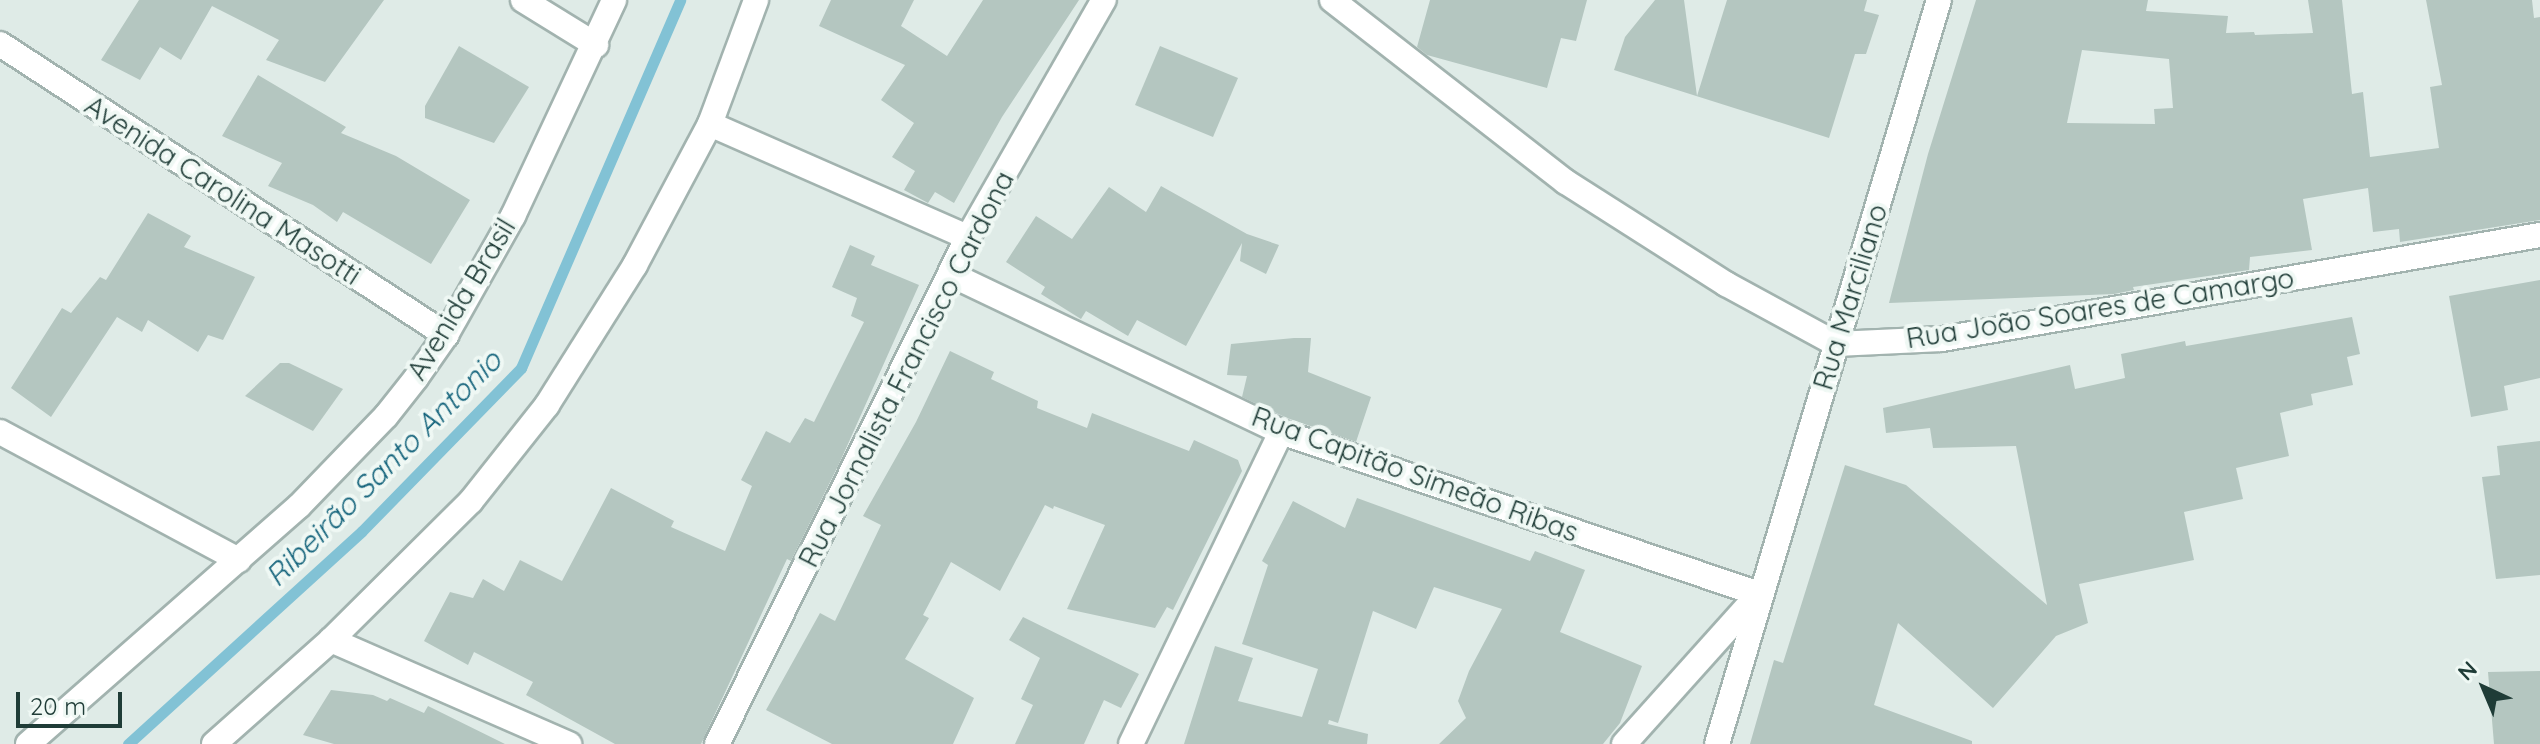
<!DOCTYPE html>
<html>
<head>
<meta charset="utf-8">
<style>
	body { margin:0 }
	#map { position:relative; width:2540px; height:744px; overflow:hidden; background:#dfebe7; font-family:Quicksand,sans-serif }
	div>[style] { position:absolute }
	[style*='--x'] { left:calc(var(--x)*1px); top:calc(var(--y)*1px); width:calc(var(--w)*1px); rotate:calc(var(--a)*1deg) }
	.stream>* { height:11px; margin:-5.5px; padding:0 5.5px; transform-origin:5.5px; border-radius:5.5px; background:#82c2d5 }
	.building>* { inset:0; background:#b4c6c0 }
	.roads { filter:drop-shadow(2px 0 #a2b3af) drop-shadow(-2px 0 #a2b3af) drop-shadow(0 2px #a2b3af) drop-shadow(0 -2px #a2b3af) }
	.minor>* { height:24px; margin:-12px; padding:0 12px; transform-origin:12px; border-radius:12px; background:#fff }
	.tertiary>* { height:24px; margin:-12px; padding:0 12px; transform-origin:12px; border-radius:12px; background:#fff }
	.secondary>* { height:24px; margin:-12px; padding:0 12px; transform-origin:12px; border-radius:12px; background:#fff }
	span { translate:-50% -50%; white-space:nowrap; text-align:center; line-height:1.15; -webkit-text-stroke:8px #eff8f4; paint-order:stroke }
	.street-label { font-size:28px; color:#1f3c37 }
	.water-label { font-size:30px; color:#15647c; font-style:italic }
	.north { position:absolute; left:2444px; top:648px; width:80px; height:80px; -webkit-text-stroke:6px #eff8f4; paint-order:stroke; rotate:316deg; font-size:22px; font-weight:700; line-height:32px; text-align:center; color:#1f3c37 }
	.north::after { content:''; display:block; margin:auto; width:28px; height:36px; background:#1f3c37; clip-path:polygon(50% 0,100% 100%,50% 72%,0 100%) }
	.scale { position:absolute; left:16px; top:692px; width:106px; height:36px; box-sizing:border-box; border:4px solid #1f3c37; border-top:0; padding-left:10px; font-size:24px; line-height:28px; white-space:nowrap; color:#1f3c37; -webkit-text-stroke:6px #eff8f4; paint-order:stroke }
</style>
</head>
<body>
<div id="map">
	<div class="stream">
		<i style="--x:128;--y:744;--w:316;--a:-42.3"></i>
		<i style="--x:362;--y:531;--w:228;--a:-45.7"></i>
		<i style="--x:521;--y:368;--w:401;--a:-66.6"></i>
	</div>
	<div class="building">
		<i style="clip-path:polygon(139px 0,384px 0,325px 82px,266px 60px,279px 40px,212px 6px,181px 60px,160px 47px,140px 80px,101px 60px)"></i>
		<i style="clip-path:polygon(831px 0,914px 0,901px 26px,947px 56px,983px 0,1079px 0,1002px 117px,954px 203px,935px 192px,928px 203px,904px 190px,915px 171px,892px 157px,914px 123px,881px 100px,905px 65px,819px 26px)"></i>
		<i style="clip-path:polygon(1430px 0,1587px 0,1576px 41px,1561px 38px,1547px 88px,1427px 55px,1417px 47px)"></i>
		<i style="clip-path:polygon(1655px 0,1684px 0,1697px 96px,1727px 0,1867px 0,1864px 11px,1879px 15px,1866px 54px,1855px 54px,1829px 138px,1614px 70px,1625px 37px)"></i>
		<i style="clip-path:polygon(evenodd,1976px 0,2148px 0,2146px 11px,2228px 16px,2226px 33px,2254px 32px,2255px 35px,2313px 33px,2308px 0,2342px 0,2352px 94px,2363px 92px,2370px 157px,2439px 148px,2430px 87px,2442px 85px,2426px 0,2532px 0,2534px 18px,2540px 17px,2540px 220px,2400px 242px,2399px 229px,2373px 232px,2368px 188px,2303px 199px,2312px 250px,2250px 257px,2249px 270px,2133px 287px,2134px 290px,2114px 294px,1889px 303px,1928px 154px,1976px 0,2082px 50px,2169px 59px,2173px 108px,2154px 109px,2155px 124px,2067px 123px,2082px 50px)"></i>
		<i style="clip-path:polygon(459px 46px,529px 87px,494px 143px,425px 118px,425px 106px)"></i>
		<i style="clip-path:polygon(1160px 46px,1238px 78px,1213px 137px,1135px 105px)"></i>
		<i style="clip-path:polygon(258px 75px,346px 127px,341px 133px,396px 156px,470px 200px,431px 264px,343px 212px,337px 222px,313px 205px,268px 186px,282px 163px,222px 136px)"></i>
		<i style="clip-path:polygon(1161px 186px,1247px 234px,1279px 245px,1266px 274px,1240px 261px,1242px 243px,1186px 346px,1137px 320px,1128px 336px,1086px 311px,1081px 319px,1041px 294px,1045px 287px,1006px 262px,1036px 216px,1072px 239px,1109px 187px,1146px 212px)"></i>
		<i style="clip-path:polygon(148px 213px,191px 236px,184px 247px,255px 277px,223px 340px,208px 335px,198px 352px,148px 320px,142px 332px,117px 317px,51px 417px,11px 388px,62px 308px,71px 313px,100px 277px,106px 280px)"></i>
		<i style="clip-path:polygon(850px 245px,875px 256px,871px 265px,919px 285px,839px 464px,791px 561px,787px 559px,701px 744px,615px 744px,526px 695px,533px 682px,474px 652px,468px 665px,424px 641px,450px 592px,473px 598px,483px 579px,504px 591px,520px 560px,562px 581px,611px 488px,674px 521px,671px 527px,725px 551px,752px 486px,741px 480px,766px 431px,790px 443px,805px 418px,814px 422px,864px 322px,851px 316px,857px 298px,832px 287px)"></i>
		<i style="clip-path:polygon(2540px 280px,2540px 378px,2504px 386px,2508px 410px,2471px 417px,2449px 296px)"></i>
		<i style="clip-path:polygon(2352px 317px,2360px 354px,2347px 357px,2353px 385px,2311px 394px,2313px 405px,2280px 413px,2289px 456px,2236px 468px,2243px 499px,2184px 512px,2194px 560px,2079px 584px,2088px 623px,2056px 636px,1993px 708px,1898px 623px,1874px 705px,1972px 741px,1972px 744px,1750px 744px,1774px 660px,1783px 663px,1845px 465px,1906px 485px,2047px 605px,2016px 446px,1933px 448px,1930px 428px,1886px 433px,1883px 408px,2070px 365px,2075px 389px,2125px 378px,2121px 354px,2185px 341px,2186px 346px)"></i>
		<i style="clip-path:polygon(1294px 338px,1311px 338px,1308px 372px,1371px 397px,1356px 442px,1287px 418px,1242px 397px,1247px 376px,1227px 375px,1231px 344px)"></i>
		<i style="clip-path:polygon(950px 351px,994px 372px,991px 379px,1038px 401px,1037px 408px,1087px 428px,1092px 413px,1189px 451px,1194px 440px,1238px 460px,1242px 471px,1173px 610px,1167px 607px,1155px 628px,1067px 609px,1105px 525px,1054px 506px,1053px 509px,1045px 505px,1000px 591px,951px 562px,923px 615px,929px 618px,905px 659px,974px 698px,953px 744px,832px 744px,766px 710px,820px 613px,835px 621px,881px 525px,863px 516px,916px 422px)"></i>
		<i style="clip-path:polygon(280px 363px,289px 363px,343px 389px,313px 431px,245px 396px)"></i>
		<i style="clip-path:polygon(2540px 441px,2540px 575px,2496px 579px,2482px 477px,2500px 475px,2497px 446px)"></i>
		<i style="clip-path:polygon(1357px 498px,1530px 561px,1535px 551px,1585px 570px,1560px 632px,1642px 666px,1620px 723px,1603px 744px,1439px 744px,1466px 718px,1458px 701px,1469px 671px,1502px 609px,1434px 587px,1416px 629px,1373px 611px,1338px 723px,1329px 720px,1328px 724px,1368px 734px,1367px 744px,1184px 744px,1215px 646px,1253px 658px,1238px 701px,1302px 717px,1318px 669px,1242px 644px,1268px 565px,1262px 561px,1293px 501px,1345px 528px)"></i>
		<i style="clip-path:polygon(1023px 617px,1139px 674px,1121px 708px,1104px 700px,1084px 744px,1015px 744px,1033px 705px,1021px 699px,1040px 658px,1009px 640px)"></i>
		<i style="clip-path:polygon(2540px 671px,2540px 744px,2494px 744px,2488px 672px)"></i>
		<i style="clip-path:polygon(331px 690px,373px 695px,387px 701px,390px 698px,424px 713px,428px 706px,505px 744px,334px 744px,303px 735px)"></i>
	</div>
	<div class="roads">
		<div class="minor">
			<i style="--x:523;--y:0;--w:86;--a:31.7"></i>
			<i style="--x:0;--y:44;--w:533;--a:33.12"></i>
			<i style="--x:710;--y:124;--w:282;--a:23.7"></i>
			<i style="--x:950;--y:274;--w:367;--a:25.5"></i>
			<i style="--x:1281;--y:432;--w:505;--a:18.72"></i>
			<i style="--x:0;--y:432;--w:271;--a:28.2"></i>
			<i style="--x:331;--y:640;--w:260;--a:23.6"></i>
			<i style="--x:717;--y:744;--w:566;--a:-63.66"></i>
			<i style="--x:968;--y:237;--w:273;--a:-60.2"></i>
			<i style="--x:1131;--y:744;--w:346;--a:-64.3"></i>
		</div>
		<div class="tertiary">
			<i style="--x:1332;--y:0;--w:296;--a:37.9"></i>
			<i style="--x:1566;--y:182;--w:190;--a:32.5"></i>
			<i style="--x:1726;--y:284;--w:125;--a:28.6"></i>
			<i style="--x:1836;--y:344;--w:106;--a:-2.7"></i>
			<i style="--x:1942;--y:339;--w:607;--a:-9.87"></i>
			<i style="--x:1624;--y:744;--w:193;--a:-48.1"></i>
			<i style="--x:1717;--y:744;--w:776;--a:-73.39"></i>
		</div>
		<div class="secondary">
			<i style="--x:28;--y:744;--w:361;--a:-41.3"></i>
			<i style="--x:299;--y:506;--w:125;--a:-46"></i>
			<i style="--x:386;--y:416;--w:48;--a:-51.7"></i>
			<i style="--x:416;--y:378;--w:52;--a:-55.1"></i>
			<i style="--x:446;--y:335;--w:137;--a:-60.6"></i>
			<i style="--x:513;--y:216;--w:238;--a:-64.9"></i>
			<i style="--x:214;--y:744;--w:157;--a:-41.6"></i>
			<i style="--x:331;--y:640;--w:197;--a:-44.8"></i>
			<i style="--x:471;--y:501;--w:122;--a:-51.6"></i>
			<i style="--x:547;--y:405;--w:165;--a:-57.8"></i>
			<i style="--x:635;--y:265;--w:160;--a:-62"></i>
			<i style="--x:710;--y:124;--w:132;--a:-69.6"></i>
		</div>
	</div>
	<div class="street-label">
		<span style="left:223px;top:190px;rotate:33deg">Avenida Carolina Masotti</span>
		<span style="left:1850px;top:297px;rotate:-73deg">Rua Marciliano</span>
		<span style="left:461px;top:299px;rotate:-59deg">Avenida Brasil</span>
		<span style="left:2100px;top:308px;rotate:-9deg">Rua João Soares de Camargo</span>
		<span style="left:906px;top:369px;rotate:-63deg">Rua Jornalista Francisco Cardona</span>
		<span style="left:1415px;top:474px;rotate:20deg">Rua Capitão Simeão Ribas</span>
	</div>
	<div class="water-label">
		<span style="left:383px;top:468px;rotate:-45deg">Ribeirão Santo Antonio</span>
	</div>
	<div class="north">N</div>
	<div class="scale">20 m</div>
</div>
</body>
</html>
